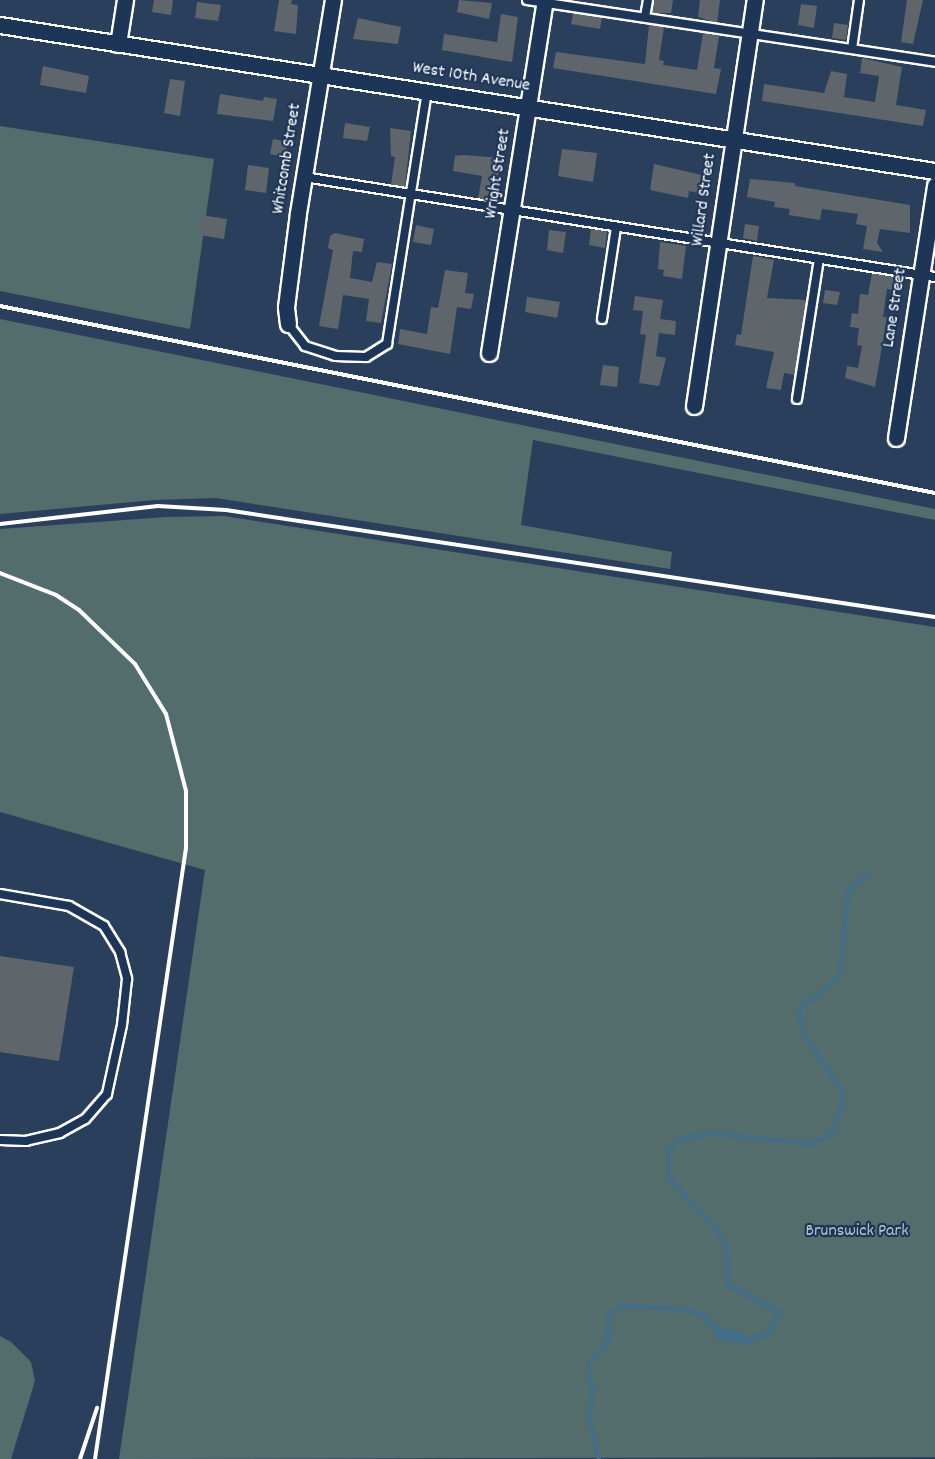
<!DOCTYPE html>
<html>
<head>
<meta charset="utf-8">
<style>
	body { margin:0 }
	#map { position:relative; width:935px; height:1459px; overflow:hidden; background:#2a3f5b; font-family:Dekko,sans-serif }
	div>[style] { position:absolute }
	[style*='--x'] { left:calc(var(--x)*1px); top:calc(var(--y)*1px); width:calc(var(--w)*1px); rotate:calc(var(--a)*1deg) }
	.green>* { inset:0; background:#526d6b }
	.water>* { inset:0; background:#436e89 }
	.stream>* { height:4px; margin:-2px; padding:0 2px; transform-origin:2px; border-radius:2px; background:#436e89 }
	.building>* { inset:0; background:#5f666b }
	.roads { filter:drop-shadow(2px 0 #fff) drop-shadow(-2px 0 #fff) drop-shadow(0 2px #fff) drop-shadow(0 -2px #fff) }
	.service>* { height:8px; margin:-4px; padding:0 4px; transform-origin:4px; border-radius:4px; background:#1d3557 }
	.minor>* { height:15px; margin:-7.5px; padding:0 7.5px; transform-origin:7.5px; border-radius:7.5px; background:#1d3557 }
	.rail>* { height:4px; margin:-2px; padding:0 2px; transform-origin:2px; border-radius:2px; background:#fff }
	span { translate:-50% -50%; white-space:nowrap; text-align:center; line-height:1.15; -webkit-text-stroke:4.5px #1d3557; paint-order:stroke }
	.street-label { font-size:18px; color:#fff }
	.park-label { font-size:18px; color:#bac5c4 }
</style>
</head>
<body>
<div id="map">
	<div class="green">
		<i style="clip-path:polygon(0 126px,214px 159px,190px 329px,0 291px)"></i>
		<i style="clip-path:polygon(0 319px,935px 509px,935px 520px,533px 440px,521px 525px,672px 552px,670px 569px,216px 498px,154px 500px,0 514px)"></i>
		<i style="clip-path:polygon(224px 516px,935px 627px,935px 1457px,119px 1459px,205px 870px,0 812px,0 529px,166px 517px)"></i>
		<i style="clip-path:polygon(0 1336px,11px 1342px,31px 1362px,35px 1381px,11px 1459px,0 1459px)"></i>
	</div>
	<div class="water">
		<i style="clip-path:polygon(715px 1328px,737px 1330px,751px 1339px,750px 1344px,716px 1340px)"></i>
	</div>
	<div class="stream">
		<i style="--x:746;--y:1340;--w:24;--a:-15"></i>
		<i style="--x:769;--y:1334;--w:24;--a:-66"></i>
		<i style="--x:779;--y:1312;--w:58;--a:-152.1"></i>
		<i style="--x:728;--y:1285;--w:38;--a:-92"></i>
		<i style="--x:727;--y:1247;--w:16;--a:-120"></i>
		<i style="--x:719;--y:1233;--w:74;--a:-132.3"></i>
		<i style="--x:669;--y:1178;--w:27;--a:-90"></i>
		<i style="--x:669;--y:1151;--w:13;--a:-51"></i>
		<i style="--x:677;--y:1141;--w:19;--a:-16"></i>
		<i style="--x:695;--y:1136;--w:23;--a:-5"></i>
		<i style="--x:718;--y:1134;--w:93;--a:6.2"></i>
		<i style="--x:810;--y:1144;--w:24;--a:-24"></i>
		<i style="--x:832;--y:1134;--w:32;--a:-72"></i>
		<i style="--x:842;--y:1104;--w:14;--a:-90"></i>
		<i style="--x:842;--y:1090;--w:70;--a:-124.6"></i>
		<i style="--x:802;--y:1032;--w:23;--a:-97"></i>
		<i style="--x:799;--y:1009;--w:53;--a:-38.8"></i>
		<i style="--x:840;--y:976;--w:83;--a:-84.5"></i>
		<i style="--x:848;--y:893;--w:27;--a:-45"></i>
		<i style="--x:599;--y:1459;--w:41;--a:-104"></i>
		<i style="--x:589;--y:1419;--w:29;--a:-82"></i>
		<i style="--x:593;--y:1390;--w:21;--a:-104"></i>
		<i style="--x:588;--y:1370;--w:8;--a:-76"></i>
		<i style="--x:590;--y:1362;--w:28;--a:-49"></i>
		<i style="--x:608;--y:1341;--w:27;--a:-88"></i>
		<i style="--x:609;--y:1314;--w:18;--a:-29"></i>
		<i style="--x:625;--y:1305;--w:58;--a:4.9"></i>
		<i style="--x:683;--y:1310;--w:18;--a:13"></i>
		<i style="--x:701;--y:1314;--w:22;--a:43"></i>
	</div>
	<div class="building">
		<i style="clip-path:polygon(154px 0,173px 0,171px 15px,152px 12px)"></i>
		<i style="clip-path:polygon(279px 0,292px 0,291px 4px,298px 5px,296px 34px,274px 31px)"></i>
		<i style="clip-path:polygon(459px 0,492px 3px,489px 19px,457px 12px)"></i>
		<i style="clip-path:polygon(654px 0,673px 0,671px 13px,652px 13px)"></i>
		<i style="clip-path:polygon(700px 0,720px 0,717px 23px,698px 17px)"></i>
		<i style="clip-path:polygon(907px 0,923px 0,913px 44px,901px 42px)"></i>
		<i style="clip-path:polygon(197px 2px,221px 5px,218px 21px,195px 18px)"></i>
		<i style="clip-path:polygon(801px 4px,817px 6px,814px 28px,798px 25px)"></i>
		<i style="clip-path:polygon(573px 13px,602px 17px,600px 29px,571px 24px)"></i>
		<i style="clip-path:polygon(501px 14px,518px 17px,512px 62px,442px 50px,444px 34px,497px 42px)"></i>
		<i style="clip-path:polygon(358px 18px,401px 27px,398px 44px,353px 39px)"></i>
		<i style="clip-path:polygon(834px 23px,848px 25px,846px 40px,832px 38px)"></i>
		<i style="clip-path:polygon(649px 25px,664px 27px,659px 60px,664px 61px,663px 65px,697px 70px,703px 33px,719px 36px,714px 68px,721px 69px,716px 94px,553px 68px,556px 52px,645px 64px)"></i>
		<i style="clip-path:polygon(862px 58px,902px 67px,896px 105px,926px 110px,923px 126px,762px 101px,764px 84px,824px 93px,831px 71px,847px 74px,844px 97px,875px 102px,879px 76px,860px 73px)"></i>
		<i style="clip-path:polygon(43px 66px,89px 76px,86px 93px,40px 85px)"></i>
		<i style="clip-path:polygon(170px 79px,185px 81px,180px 116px,164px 113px)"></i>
		<i style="clip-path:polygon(220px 94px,263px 101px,264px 97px,277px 99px,273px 121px,217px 114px)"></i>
		<i style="clip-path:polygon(345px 123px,370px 127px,367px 141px,343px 138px)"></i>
		<i style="clip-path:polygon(390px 128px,411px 131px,405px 187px,391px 185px,395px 157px,391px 156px)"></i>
		<i style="clip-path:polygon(273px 139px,288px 142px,285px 157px,270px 154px)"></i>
		<i style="clip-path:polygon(562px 149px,597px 153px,593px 182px,558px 176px)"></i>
		<i style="clip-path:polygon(464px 155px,501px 158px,494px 201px,478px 199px,482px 176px,453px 171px,455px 156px)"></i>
		<i style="clip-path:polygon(654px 164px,702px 175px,699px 193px,689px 191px,688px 198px,650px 190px)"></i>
		<i style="clip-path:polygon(248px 165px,269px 168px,266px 193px,245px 190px)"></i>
		<i style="clip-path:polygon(750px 179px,795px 183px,795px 186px,910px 205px,910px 233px,880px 229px,877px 243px,883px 252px,863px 249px,867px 226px,856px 224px,858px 214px,822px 209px,820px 220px,789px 215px,790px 209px,774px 207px,775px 202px,747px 197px)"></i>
		<i style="clip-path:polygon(202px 215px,227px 219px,224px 239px,199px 235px)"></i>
		<i style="clip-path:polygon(745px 224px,759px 226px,757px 241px,743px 238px)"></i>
		<i style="clip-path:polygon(416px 225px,434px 229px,431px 245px,413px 242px)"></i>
		<i style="clip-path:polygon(591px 229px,607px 231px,605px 248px,589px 245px)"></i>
		<i style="clip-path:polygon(549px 230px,566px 232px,563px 253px,547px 250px)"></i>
		<i style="clip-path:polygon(335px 233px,364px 239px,362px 252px,353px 251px,350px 278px,372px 282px,377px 262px,392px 264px,381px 323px,366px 321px,369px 299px,343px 295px,338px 329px,319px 326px,333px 250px,328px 248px,330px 236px)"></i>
		<i style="clip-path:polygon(660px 242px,686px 246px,682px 279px,663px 276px,664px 270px,658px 269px)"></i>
		<i style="clip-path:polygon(753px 256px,774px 260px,767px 298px,807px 300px,795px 375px,784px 373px,781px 390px,766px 388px,774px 352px,735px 345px,737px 334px,741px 335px)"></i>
		<i style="clip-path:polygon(445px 270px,468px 273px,465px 293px,474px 294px,471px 309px,457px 307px,450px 354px,398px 344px,400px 329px,427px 334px,431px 307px,438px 308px)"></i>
		<i style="clip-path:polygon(872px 273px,894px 277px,892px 290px,887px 289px,883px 317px,887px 317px,875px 387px,845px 378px,847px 366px,858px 368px,862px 346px,857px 345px,859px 328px,850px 327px,852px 313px,858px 314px,860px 294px,868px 295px)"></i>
		<i style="clip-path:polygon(825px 290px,840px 292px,837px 305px,823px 303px)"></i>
		<i style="clip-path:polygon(635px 296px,663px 300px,660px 319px,676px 321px,675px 335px,659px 333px,656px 356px,666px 358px,659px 386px,639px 383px,646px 335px,640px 334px,643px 311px,633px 310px)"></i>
		<i style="clip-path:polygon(527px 297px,560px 302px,557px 318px,525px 312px)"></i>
		<i style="clip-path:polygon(603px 365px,619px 367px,617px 387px,600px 385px)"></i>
		<i style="clip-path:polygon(0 956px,74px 967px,59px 1061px,0 1052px)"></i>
	</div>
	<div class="roads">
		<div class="service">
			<i style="--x:527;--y:0;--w:413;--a:8.6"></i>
			<i style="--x:645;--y:17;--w:17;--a:-80"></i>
			<i style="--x:852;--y:49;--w:49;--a:-81.9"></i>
			<i style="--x:304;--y:177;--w:639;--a:9.01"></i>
			<i style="--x:602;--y:319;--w:93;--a:-81.3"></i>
			<i style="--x:288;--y:324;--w:28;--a:52"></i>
			<i style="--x:305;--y:346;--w:32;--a:18"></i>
			<i style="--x:335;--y:356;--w:31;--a:2"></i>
			<i style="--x:366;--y:357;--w:25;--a:-32"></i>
			<i style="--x:387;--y:344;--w:256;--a:-81"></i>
			<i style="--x:797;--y:399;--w:142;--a:-81.1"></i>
			<i style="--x:0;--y:894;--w:70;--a:9.9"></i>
			<i style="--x:69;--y:906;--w:40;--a:29.7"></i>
			<i style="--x:104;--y:926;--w:31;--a:58"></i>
			<i style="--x:120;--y:952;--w:28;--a:75"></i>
			<i style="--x:127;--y:979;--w:46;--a:96.2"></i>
			<i style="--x:122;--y:1025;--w:71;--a:102.3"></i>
			<i style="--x:107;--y:1094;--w:33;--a:131"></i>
			<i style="--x:85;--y:1119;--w:29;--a:151"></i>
			<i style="--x:60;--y:1133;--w:35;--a:167"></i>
			<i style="--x:26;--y:1141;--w:26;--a:-178"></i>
		</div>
		<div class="minor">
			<i style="--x:0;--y:25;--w:946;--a:8.88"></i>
			<i style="--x:118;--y:44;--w:45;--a:-81"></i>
			<i style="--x:288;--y:324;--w:17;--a:-97"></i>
			<i style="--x:286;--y:307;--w:95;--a:-82.7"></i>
			<i style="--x:298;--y:213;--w:216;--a:-80.7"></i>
			<i style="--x:489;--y:353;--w:357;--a:-81"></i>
			<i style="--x:694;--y:406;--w:411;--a:-81.5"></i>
			<i style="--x:896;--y:438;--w:256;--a:-81.2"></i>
		</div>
	</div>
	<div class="rail">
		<i style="--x:0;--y:306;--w:954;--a:11.31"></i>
		<i style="--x:0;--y:524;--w:159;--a:-6.5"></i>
		<i style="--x:158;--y:506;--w:68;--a:3.4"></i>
		<i style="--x:226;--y:510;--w:717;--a:8.58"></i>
		<i style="--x:0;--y:573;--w:60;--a:21.4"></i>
		<i style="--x:56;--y:595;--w:27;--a:33"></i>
		<i style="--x:79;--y:610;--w:78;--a:44"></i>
		<i style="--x:135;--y:664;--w:59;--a:58.2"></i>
		<i style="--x:166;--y:714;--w:80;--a:75.4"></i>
		<i style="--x:186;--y:791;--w:57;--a:90"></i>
		<i style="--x:186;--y:848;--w:618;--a:98.47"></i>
		<i style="--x:80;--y:1459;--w:54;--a:-71.6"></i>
	</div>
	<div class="street-label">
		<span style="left:471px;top:78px;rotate:9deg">West 10th Avenue</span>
		<span style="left:288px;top:159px;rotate:-81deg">Whitcomb Street</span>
		<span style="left:499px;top:174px;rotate:-81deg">Wright Street</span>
		<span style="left:705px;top:200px;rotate:-82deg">Willard Street</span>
		<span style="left:896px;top:308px;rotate:-81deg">Lane Street</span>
	</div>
	<div class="park-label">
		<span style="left:857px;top:1232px">Brunswick Park</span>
	</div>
</div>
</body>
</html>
